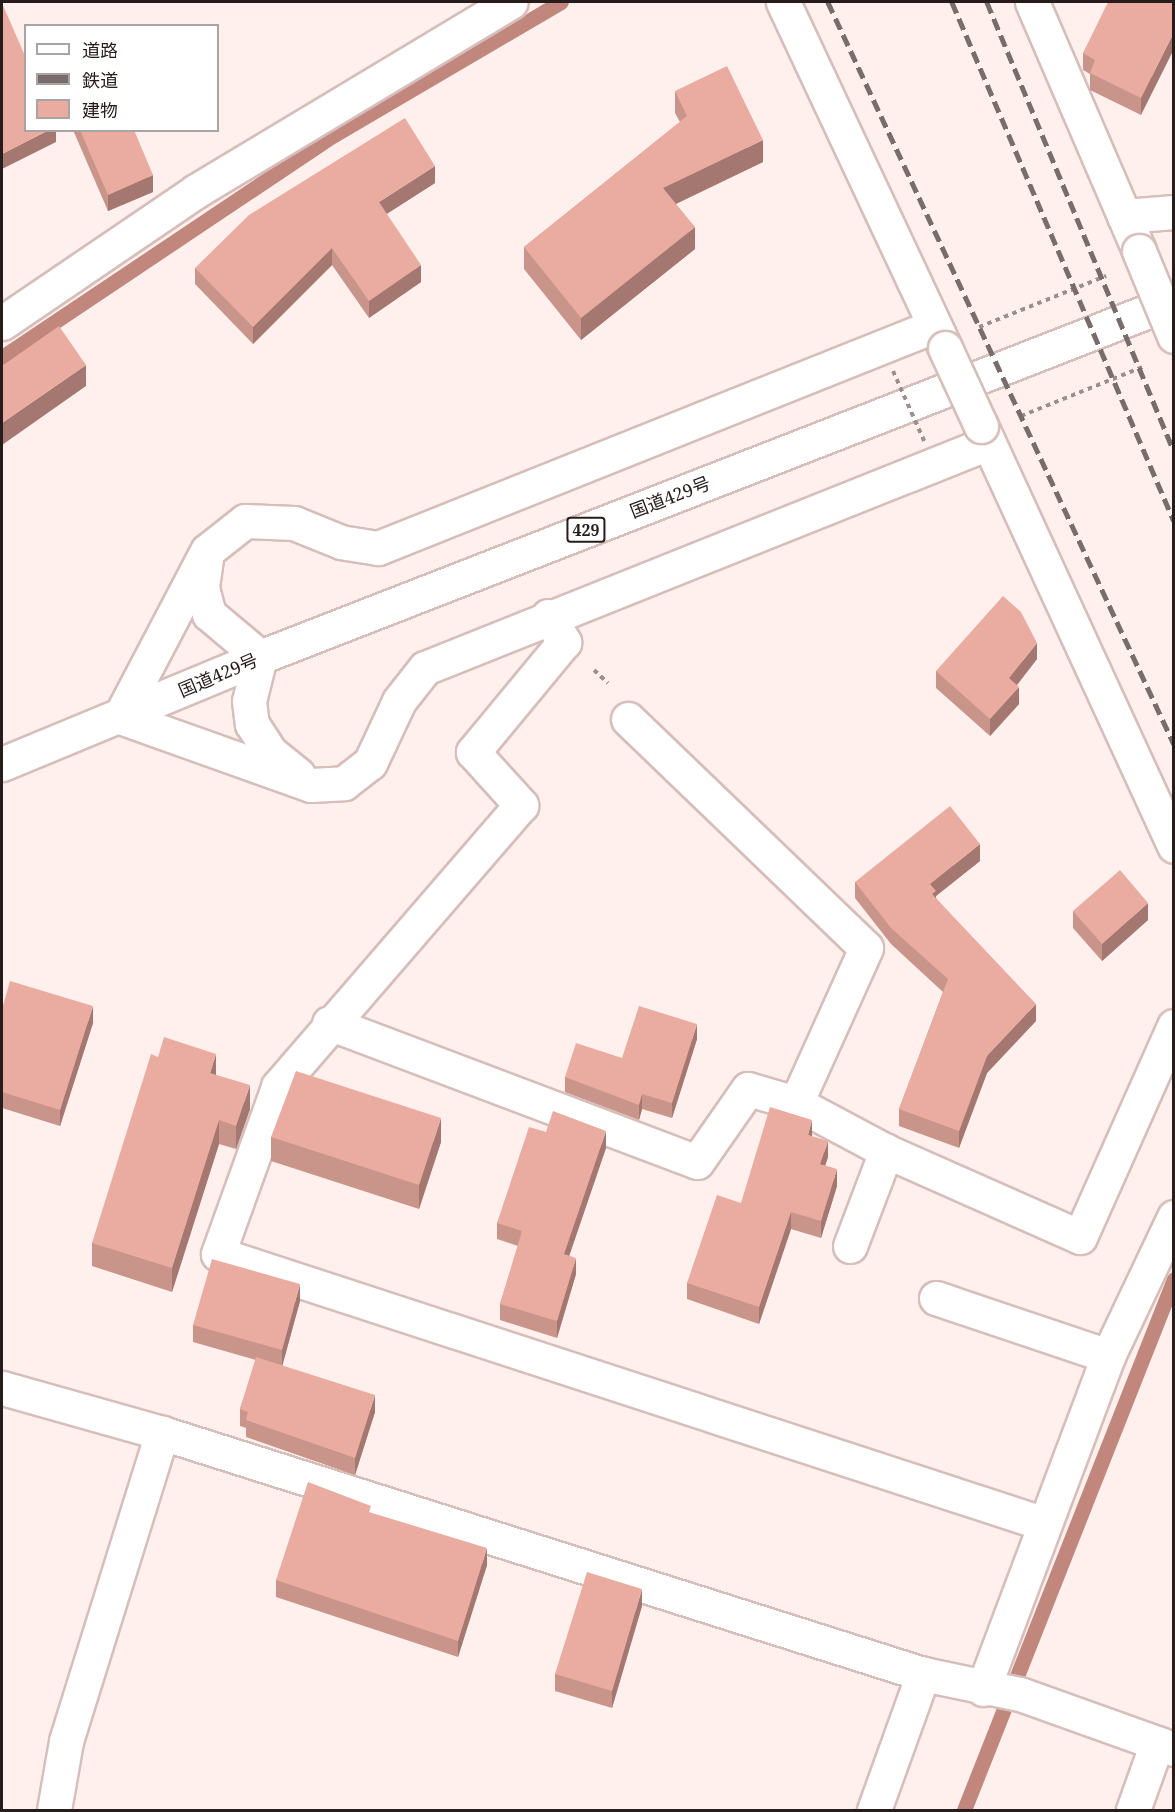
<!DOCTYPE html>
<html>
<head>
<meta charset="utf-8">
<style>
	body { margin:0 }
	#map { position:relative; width:1175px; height:1812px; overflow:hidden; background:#fff0ed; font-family:"Noto Serif","Noto Sans JP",serif }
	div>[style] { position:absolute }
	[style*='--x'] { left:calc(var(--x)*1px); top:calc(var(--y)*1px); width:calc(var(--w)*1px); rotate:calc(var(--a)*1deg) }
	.stream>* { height:15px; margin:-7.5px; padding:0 7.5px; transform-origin:7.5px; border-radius:7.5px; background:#c2877c }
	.path>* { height:4px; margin-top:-2px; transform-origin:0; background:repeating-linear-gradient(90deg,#9b8e8c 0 4.5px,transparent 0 9px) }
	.roads { filter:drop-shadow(2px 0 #d6beba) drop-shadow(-2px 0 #d6beba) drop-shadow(0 2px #d6beba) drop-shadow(0 -2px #d6beba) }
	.minor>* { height:33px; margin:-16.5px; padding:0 16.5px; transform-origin:16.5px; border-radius:16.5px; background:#fff }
	.tertiary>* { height:33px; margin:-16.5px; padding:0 16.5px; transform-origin:16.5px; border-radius:16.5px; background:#fff }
	.trunk>* { height:33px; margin:-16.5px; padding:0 16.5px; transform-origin:16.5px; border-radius:16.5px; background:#fff }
	.rail>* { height:4.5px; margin-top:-2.25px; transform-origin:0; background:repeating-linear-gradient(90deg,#786d6b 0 12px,transparent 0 18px) }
	.path-bridge>* { height:4px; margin-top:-2px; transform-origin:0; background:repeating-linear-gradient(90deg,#9b8e8c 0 4.5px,transparent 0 9px) }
	.bridges { filter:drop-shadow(2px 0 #d6beba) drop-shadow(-2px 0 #d6beba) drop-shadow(0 2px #d6beba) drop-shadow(0 -2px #d6beba) }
	.minor-bridge>* { height:33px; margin:-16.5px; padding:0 16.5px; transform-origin:16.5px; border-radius:16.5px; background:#fff }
	.tertiary-bridge>* { height:33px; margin:-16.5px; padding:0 16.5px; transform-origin:16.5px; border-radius:16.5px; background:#fff }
	.wall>* { inset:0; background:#c9948a }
	.shaded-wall>* { inset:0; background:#a47871 }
	.building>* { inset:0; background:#eaaca1 }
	span { translate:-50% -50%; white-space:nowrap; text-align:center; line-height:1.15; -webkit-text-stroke:4.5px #fff; paint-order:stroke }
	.shield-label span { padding:2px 4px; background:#fff; border:2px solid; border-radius:4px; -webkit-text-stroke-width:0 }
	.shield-label { font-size:16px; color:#251c1b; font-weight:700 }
	.street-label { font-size:18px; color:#251c1b }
	.frame { position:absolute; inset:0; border:3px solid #251c1b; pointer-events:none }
	.legend { position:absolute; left:24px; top:24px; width:195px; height:108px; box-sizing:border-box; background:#fff; border:2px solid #a8a4a4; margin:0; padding:8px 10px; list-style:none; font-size:18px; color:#251c1b }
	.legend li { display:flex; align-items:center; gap:12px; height:30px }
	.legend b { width:30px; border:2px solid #a8a4a4 }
</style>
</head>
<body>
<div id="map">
	<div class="stream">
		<i style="--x:2;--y:357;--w:399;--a:-33.8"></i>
		<i style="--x:334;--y:135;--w:263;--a:-30.4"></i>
		<i style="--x:964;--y:1810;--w:571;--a:-68.42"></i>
	</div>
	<div class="path">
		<i style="--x:979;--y:327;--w:137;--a:-21.9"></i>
		<i style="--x:1021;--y:416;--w:134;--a:-22"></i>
		<i style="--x:594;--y:670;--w:19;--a:43"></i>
	</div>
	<div class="roads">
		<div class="minor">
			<i style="--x:1032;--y:2;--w:271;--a:66.7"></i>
			<i style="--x:1124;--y:216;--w:50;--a:-4.6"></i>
			<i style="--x:2;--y:323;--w:235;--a:-34.2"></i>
			<i style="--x:196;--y:191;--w:367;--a:-31"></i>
			<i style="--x:934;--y:326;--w:599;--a:158.23"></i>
			<i style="--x:378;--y:548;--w:37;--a:-171"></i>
			<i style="--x:341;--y:542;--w:51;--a:-158"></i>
			<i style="--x:294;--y:523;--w:49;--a:-177.7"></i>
			<i style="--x:245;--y:521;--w:48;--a:141.7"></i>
			<i style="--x:207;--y:551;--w:187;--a:117.7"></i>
			<i style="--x:120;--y:717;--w:203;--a:19.6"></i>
			<i style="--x:311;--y:785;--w:33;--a:-3"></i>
			<i style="--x:344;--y:783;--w:33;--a:-38"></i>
			<i style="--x:370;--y:763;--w:68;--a:-64.9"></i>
			<i style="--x:399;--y:701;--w:42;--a:-51.8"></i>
			<i style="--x:425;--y:668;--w:606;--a:-21.78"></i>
			<i style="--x:206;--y:559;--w:29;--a:98"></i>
			<i style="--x:202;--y:588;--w:27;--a:75"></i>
			<i style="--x:209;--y:614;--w:67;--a:40.1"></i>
			<i style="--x:260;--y:657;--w:45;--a:104"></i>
			<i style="--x:249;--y:701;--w:23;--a:83"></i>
			<i style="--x:252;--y:724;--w:33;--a:57"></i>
			<i style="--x:270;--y:752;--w:36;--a:39"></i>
			<i style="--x:548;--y:616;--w:31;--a:58"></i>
			<i style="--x:564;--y:642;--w:143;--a:129.6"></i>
			<i style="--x:473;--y:752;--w:72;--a:47.8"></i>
			<i style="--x:521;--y:805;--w:372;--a:130.8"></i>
			<i style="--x:278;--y:1087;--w:177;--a:109.8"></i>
			<i style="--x:218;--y:1254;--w:867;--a:18.08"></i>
			<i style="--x:628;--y:719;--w:330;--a:43.9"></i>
			<i style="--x:866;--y:948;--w:170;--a:114.3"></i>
			<i style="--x:796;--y:1103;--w:102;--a:28.1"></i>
			<i style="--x:886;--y:1151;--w:212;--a:23.9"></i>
			<i style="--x:1080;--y:1237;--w:231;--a:-66"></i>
			<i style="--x:329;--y:1023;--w:393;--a:20.7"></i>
			<i style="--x:697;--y:1162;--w:89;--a:-55.1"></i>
			<i style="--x:748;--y:1089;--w:50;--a:16.3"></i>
			<i style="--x:850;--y:1246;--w:102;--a:-69.2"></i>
			<i style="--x:936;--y:1298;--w:182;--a:18.6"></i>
			<i style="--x:2;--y:1388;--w:166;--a:15.7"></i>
			<i style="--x:983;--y:1689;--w:356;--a:-69.4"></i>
			<i style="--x:1108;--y:1356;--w:154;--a:-64.6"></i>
			<i style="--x:54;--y:1810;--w:70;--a:-80.1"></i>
			<i style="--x:66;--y:1741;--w:323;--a:-72.7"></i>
			<i style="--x:162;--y:1433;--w:798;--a:17.57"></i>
			<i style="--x:923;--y:1674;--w:99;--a:11.7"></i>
			<i style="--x:1020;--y:1694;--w:164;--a:19.7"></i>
			<i style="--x:874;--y:1810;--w:145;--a:-70.2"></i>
			<i style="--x:1133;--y:1810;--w:71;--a:-70.3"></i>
		</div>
		<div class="tertiary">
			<i style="--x:783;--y:2;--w:382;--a:64.9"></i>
			<i style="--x:981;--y:426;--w:462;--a:65.3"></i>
		</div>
		<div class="trunk">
			<i style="--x:2;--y:764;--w:279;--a:-22.5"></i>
			<i style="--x:260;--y:657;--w:981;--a:-21.28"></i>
		</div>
	</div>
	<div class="rail">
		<i style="--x:828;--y:2;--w:819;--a:65"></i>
		<i style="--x:952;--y:2;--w:564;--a:66.84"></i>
		<i style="--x:987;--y:2;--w:486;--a:67.4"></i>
	</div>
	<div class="path-bridge">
		<i style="--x:893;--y:371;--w:79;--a:66"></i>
	</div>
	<div class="bridges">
		<div class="minor-bridge">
			<i style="--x:1139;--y:251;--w:92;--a:67.6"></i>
		</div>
		<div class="tertiary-bridge">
			<i style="--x:945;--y:348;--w:86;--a:65.2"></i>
		</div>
	</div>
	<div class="wall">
		<i style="clip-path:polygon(1173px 2px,1141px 115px,1090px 90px,1090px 74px,1083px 70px,1083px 53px)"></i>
		<i style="clip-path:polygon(675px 91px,763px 162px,676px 204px,695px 249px,581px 340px,524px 269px,524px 247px,680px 122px,675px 113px)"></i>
		<i style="clip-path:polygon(73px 130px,134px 130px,153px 192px,108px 211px)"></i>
		<i style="clip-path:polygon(435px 183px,386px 214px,421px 282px,369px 318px,332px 265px,253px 344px,195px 284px,195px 268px)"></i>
		<i style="clip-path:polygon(1037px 659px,1017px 685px,1019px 704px,990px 736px,936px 688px,936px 671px)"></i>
		<i style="clip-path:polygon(980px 861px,936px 896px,936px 898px,1036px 1021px,987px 1073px,959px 1148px,899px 1126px,899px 1109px,943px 992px,891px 944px,855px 898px,855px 882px)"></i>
		<i style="clip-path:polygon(1073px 911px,1148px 920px,1102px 961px,1073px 928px)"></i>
		<i style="clip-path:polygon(2px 1009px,93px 1023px,60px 1126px,2px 1108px)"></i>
		<i style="clip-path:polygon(697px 1039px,672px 1118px,642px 1109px,639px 1120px,565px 1092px,565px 1077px,622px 1058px)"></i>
		<i style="clip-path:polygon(216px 1075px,250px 1109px,236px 1149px,219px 1144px,172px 1292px,92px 1266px,92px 1243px)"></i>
		<i style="clip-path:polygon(546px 1132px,606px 1148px,569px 1256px,576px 1274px,557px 1338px,500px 1320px,500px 1304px,518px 1246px,497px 1239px,497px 1223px)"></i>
		<i style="clip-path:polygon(812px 1136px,828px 1157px,825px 1166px,837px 1186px,821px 1238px,791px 1229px,759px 1324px,687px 1299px,687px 1283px,741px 1203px)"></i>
		<i style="clip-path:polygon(271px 1137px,441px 1142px,419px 1209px,271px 1161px)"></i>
		<i style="clip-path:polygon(300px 1301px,282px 1366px,375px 1412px,355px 1475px,246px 1437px,246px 1428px,240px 1426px,240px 1409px,256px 1360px,193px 1342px,193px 1325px)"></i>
		<i style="clip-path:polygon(371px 1513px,487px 1565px,458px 1657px,276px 1597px,276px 1580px)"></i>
		<i style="clip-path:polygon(642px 1606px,612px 1708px,555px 1691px,555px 1674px)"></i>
	</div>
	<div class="shaded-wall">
		<i style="clip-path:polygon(1173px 34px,1173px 51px,1141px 115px,1141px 98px)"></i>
		<i style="clip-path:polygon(49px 130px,56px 130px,56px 142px,2px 169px,2px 154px)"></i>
		<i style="clip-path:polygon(763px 140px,763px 162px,663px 210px,663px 188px)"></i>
		<i style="clip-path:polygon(435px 166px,435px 183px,379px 219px,379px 202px)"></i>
		<i style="clip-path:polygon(153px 175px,153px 192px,108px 211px,108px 195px)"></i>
		<i style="clip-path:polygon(695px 227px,695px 249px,581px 340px,581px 318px)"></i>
		<i style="clip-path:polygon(332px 248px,332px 265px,253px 344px,253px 327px)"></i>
		<i style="clip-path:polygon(421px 265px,421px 282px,369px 318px,369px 301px)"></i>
		<i style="clip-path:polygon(86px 365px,86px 386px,2px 445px,2px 423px)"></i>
		<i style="clip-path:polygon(1037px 643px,1037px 659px,1009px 695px,1009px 678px)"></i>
		<i style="clip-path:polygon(1019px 687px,1019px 704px,990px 736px,990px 719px)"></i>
		<i style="clip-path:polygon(980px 844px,980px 861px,936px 896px,936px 908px,930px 884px)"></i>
		<i style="clip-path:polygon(1148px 903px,1148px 920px,1102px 961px,1102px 944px)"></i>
		<i style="clip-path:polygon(1036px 1004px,1036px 1021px,987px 1073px,959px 1148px,959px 1131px,987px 1056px)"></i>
		<i style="clip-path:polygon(93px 1006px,93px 1023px,60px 1126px,60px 1110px)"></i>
		<i style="clip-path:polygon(697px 1024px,697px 1039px,672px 1118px,672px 1103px)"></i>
		<i style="clip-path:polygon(216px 1054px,216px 1078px,210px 1073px)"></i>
		<i style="clip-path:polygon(250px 1085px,250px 1109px,236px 1149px,236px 1126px)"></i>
		<i style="clip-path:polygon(642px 1094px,642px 1109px,639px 1120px,639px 1105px)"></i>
		<i style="clip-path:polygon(441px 1118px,441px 1142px,419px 1209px,419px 1185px)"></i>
		<i style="clip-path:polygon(219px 1120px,219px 1144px,172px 1292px,172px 1268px)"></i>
		<i style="clip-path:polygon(812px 1120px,812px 1137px,808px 1135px)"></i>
		<i style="clip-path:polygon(606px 1131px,606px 1148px,564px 1271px,564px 1254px)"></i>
		<i style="clip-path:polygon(828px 1141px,828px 1157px,820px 1181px,820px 1164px)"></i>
		<i style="clip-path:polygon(837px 1169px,837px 1186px,821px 1238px,821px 1221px)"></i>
		<i style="clip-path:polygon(791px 1212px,791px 1229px,759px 1324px,759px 1307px)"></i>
		<i style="clip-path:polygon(576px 1258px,576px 1274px,557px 1338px,557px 1321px)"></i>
		<i style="clip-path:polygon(300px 1284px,300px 1301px,282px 1367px,282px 1350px)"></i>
		<i style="clip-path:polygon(375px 1395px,375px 1412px,355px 1475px,355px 1458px)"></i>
		<i style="clip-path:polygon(487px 1548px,487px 1565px,458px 1657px,458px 1641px)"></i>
		<i style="clip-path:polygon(642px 1589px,642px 1606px,612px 1708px,612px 1691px)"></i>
	</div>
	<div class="building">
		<i style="clip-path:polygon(1108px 2px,1173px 2px,1173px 34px,1141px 98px,1090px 73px,1095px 60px,1083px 53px)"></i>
		<i style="clip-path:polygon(2px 3px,26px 58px,26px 130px,49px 130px,2px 154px)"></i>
		<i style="clip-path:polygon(727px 66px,763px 140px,663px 188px,695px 227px,581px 318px,524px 247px,687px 116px,675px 91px)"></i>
		<i style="clip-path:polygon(405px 118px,435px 166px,379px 202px,421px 265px,369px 301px,332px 248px,253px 327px,195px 268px,249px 215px)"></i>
		<i style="clip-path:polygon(80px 130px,134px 130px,153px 175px,108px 195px)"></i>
		<i style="clip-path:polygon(59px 326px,86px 365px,2px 423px,2px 366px)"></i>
		<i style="clip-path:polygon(1003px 596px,1021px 612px,1037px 643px,1009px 678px,1019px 687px,990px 719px,936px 671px)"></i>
		<i style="clip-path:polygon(950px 806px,980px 844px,930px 884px,936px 891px,932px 894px,1036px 1004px,987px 1056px,959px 1131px,899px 1109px,948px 979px,891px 928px,855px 882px)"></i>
		<i style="clip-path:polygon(1120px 870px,1148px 903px,1102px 944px,1073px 911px)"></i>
		<i style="clip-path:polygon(10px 981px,93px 1006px,60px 1110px,2px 1092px,2px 1009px)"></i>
		<i style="clip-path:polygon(639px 1006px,697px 1024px,672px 1103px,642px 1094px,639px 1105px,565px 1077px,576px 1043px,622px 1058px)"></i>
		<i style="clip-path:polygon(164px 1037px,216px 1054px,210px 1073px,250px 1085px,236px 1126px,219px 1120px,172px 1268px,92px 1243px,151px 1054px,158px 1057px)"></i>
		<i style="clip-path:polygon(296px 1071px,441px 1118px,419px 1185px,271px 1137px)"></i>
		<i style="clip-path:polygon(770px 1107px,812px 1120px,808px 1135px,828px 1141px,820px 1164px,837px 1169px,821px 1221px,791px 1212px,759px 1307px,687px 1283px,717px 1195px,741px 1203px)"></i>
		<i style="clip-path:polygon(553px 1111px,606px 1131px,564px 1254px,576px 1258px,557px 1321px,500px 1304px,522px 1231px,497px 1223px,529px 1127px,546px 1132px)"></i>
		<i style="clip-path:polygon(212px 1259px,300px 1284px,282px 1350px,193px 1325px)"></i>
		<i style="clip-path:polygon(256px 1357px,375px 1395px,355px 1458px,246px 1420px,248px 1412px,240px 1409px)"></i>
		<i style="clip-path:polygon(308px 1482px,371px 1506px,369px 1512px,487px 1548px,458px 1641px,276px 1580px)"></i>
		<i style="clip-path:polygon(587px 1572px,642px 1589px,612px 1691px,555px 1674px)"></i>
	</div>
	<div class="shield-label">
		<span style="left:586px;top:530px">429</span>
	</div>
	<div class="street-label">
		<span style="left:670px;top:497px;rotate:-21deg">国道429号</span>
		<span style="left:218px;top:675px;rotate:-23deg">国道429号</span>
	</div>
	<div class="frame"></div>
	<ul class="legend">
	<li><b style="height:8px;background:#fff"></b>道路</li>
	<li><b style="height:8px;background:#786d6b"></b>鉄道</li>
	<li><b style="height:16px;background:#eaaca1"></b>建物</li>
	</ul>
</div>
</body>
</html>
